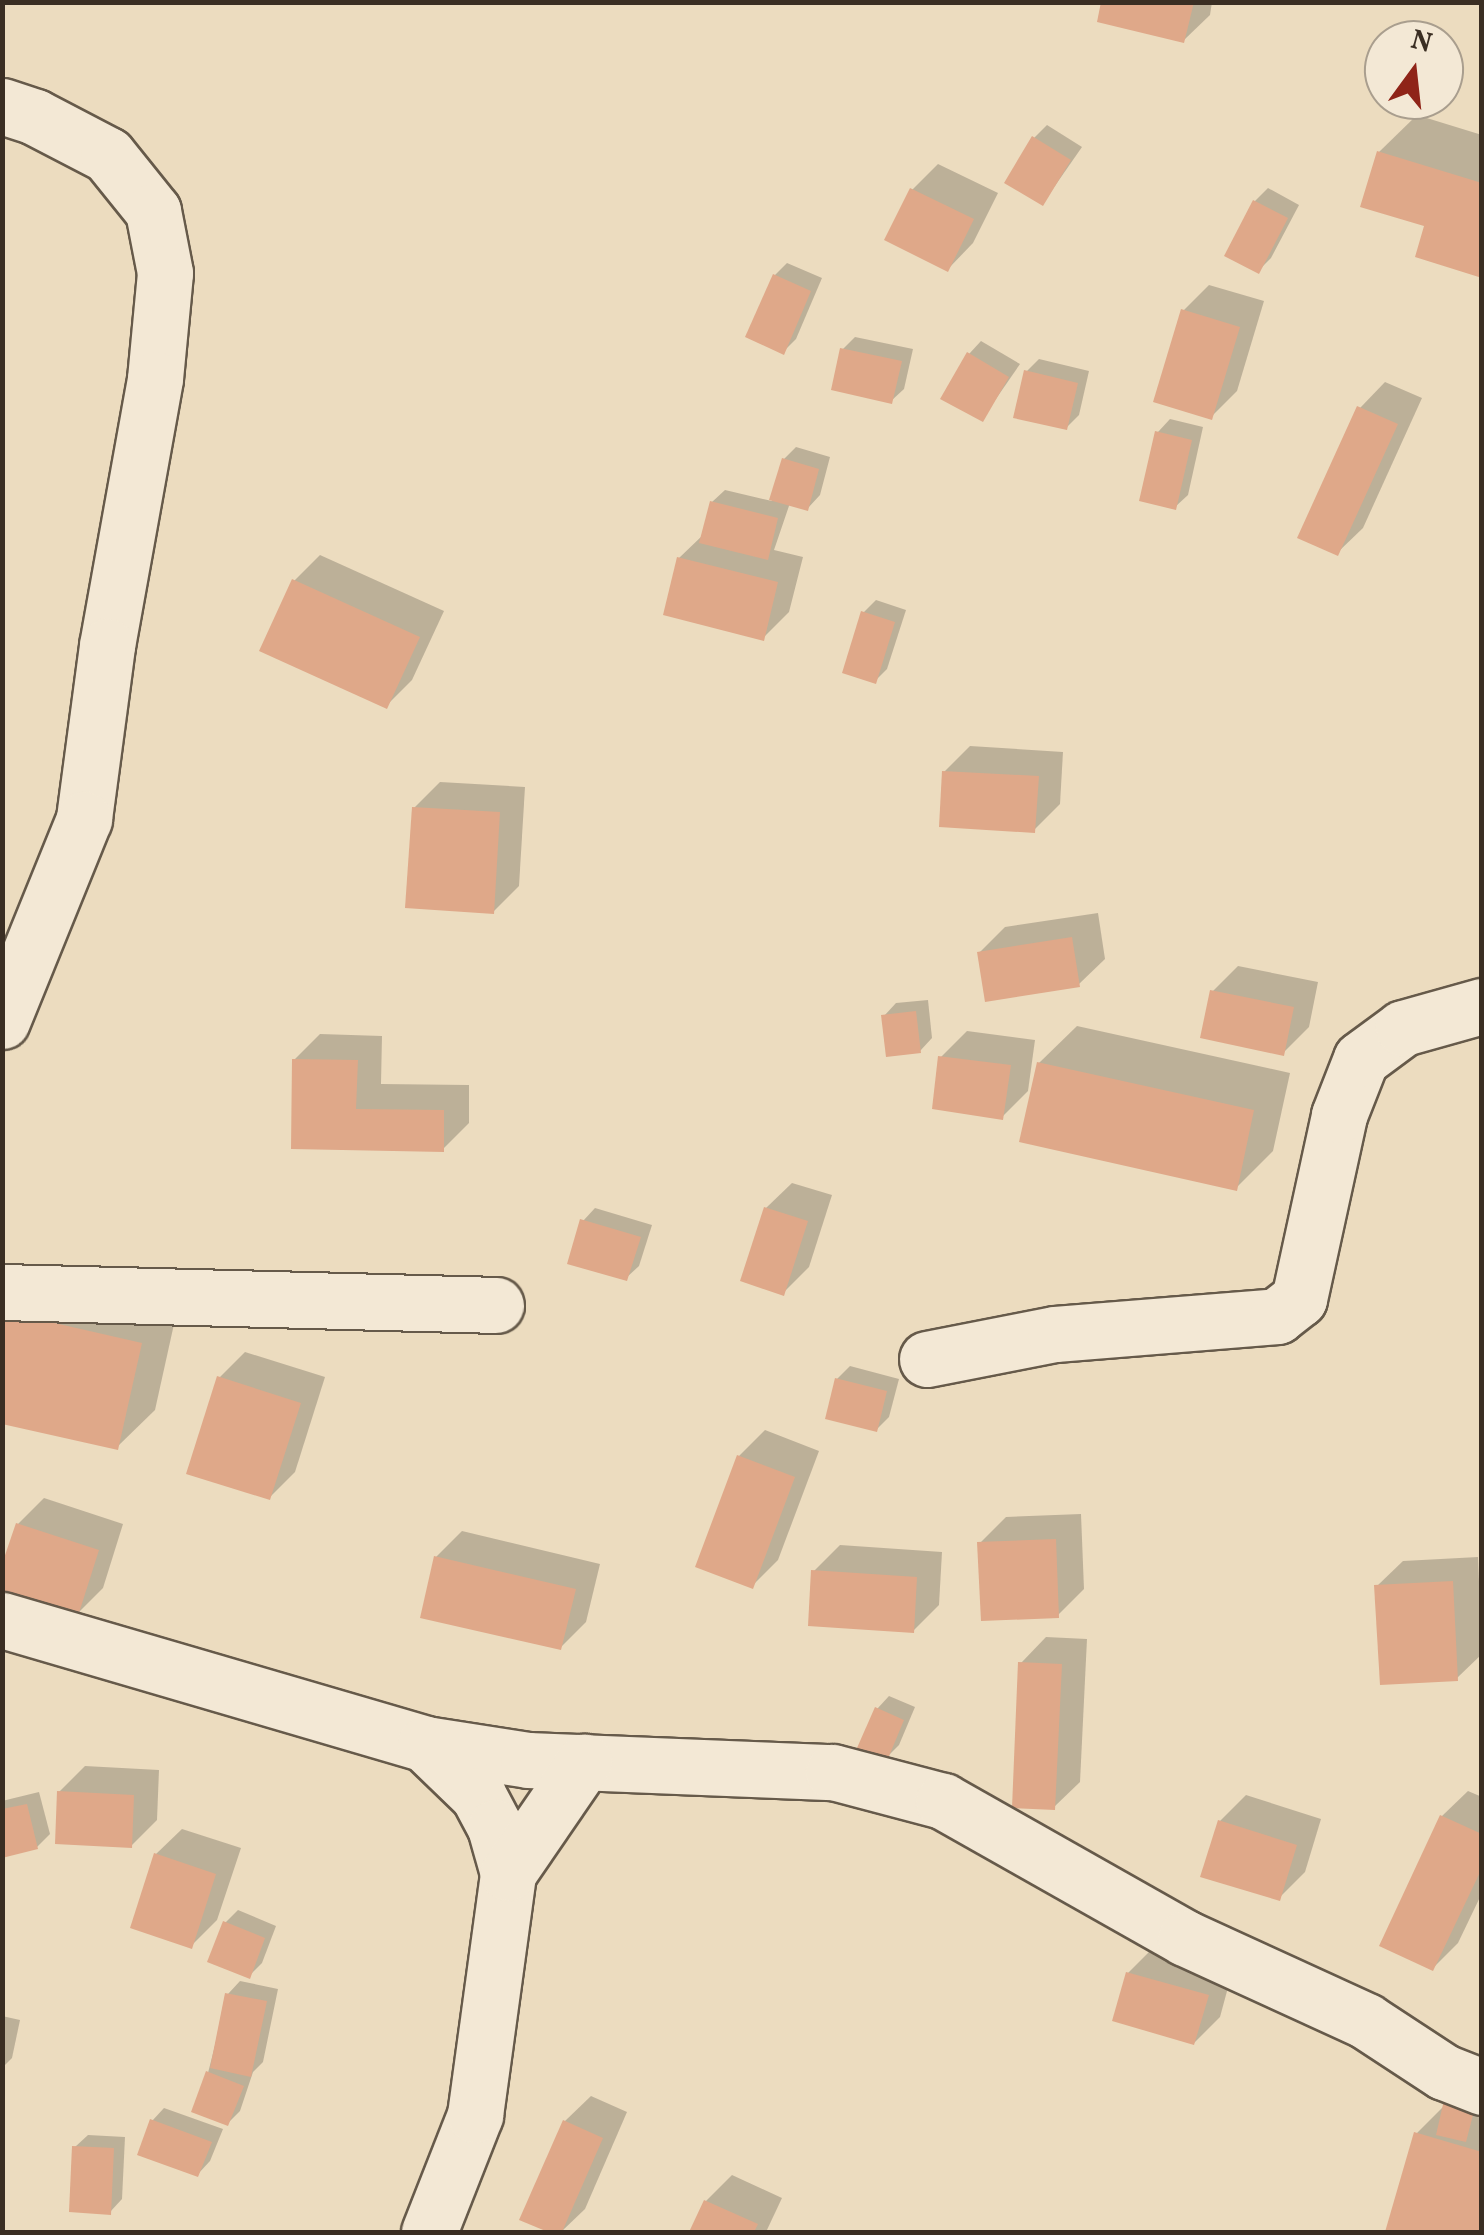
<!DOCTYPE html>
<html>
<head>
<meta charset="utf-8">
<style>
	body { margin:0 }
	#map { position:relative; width:1484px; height:2235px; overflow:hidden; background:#ecdcbf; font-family:Vollkorn,serif }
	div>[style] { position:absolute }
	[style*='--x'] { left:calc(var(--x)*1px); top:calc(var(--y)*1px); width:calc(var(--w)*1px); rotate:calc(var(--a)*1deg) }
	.shadow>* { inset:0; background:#0003 }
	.building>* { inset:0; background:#dfa889 }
	.roads { filter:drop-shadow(2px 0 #665a4a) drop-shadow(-2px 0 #665a4a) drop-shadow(0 2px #665a4a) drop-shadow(0 -2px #665a4a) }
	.minor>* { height:55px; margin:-27.5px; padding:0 27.5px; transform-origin:27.5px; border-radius:27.5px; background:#f3e8d5 }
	span { translate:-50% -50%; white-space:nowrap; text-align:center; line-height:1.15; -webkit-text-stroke:8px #f3e8d5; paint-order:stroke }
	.frame { position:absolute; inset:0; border:5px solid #3a2e23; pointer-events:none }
	.north { position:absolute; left:1364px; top:20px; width:100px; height:100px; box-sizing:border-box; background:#f3e8d5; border:2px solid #a99e8e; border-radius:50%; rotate:15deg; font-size:28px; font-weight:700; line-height:40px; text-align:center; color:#3a2e23 }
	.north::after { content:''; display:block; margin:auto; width:35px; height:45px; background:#8f2418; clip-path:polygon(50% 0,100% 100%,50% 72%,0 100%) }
</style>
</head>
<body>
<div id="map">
	<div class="shadow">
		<i style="clip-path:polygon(1104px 2px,1212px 2px,1210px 15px,1184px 40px)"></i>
		<i style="clip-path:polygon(1417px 115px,1482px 135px,1482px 275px,1427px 224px,1379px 152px)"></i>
		<i style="clip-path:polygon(1047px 125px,1082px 147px,1043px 203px,1034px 138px)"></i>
		<i style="clip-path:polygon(938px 164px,998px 193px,973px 243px,948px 269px,912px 190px)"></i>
		<i style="clip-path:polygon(1268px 188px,1299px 205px,1271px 258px,1258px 271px,1227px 255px,1255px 201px)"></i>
		<i style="clip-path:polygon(787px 263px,822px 278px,796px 339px,783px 352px,775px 275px)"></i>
		<i style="clip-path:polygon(1209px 285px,1264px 301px,1237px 391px,1211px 417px,1183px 311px)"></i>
		<i style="clip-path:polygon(855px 337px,913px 349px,904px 389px,891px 401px,842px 350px)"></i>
		<i style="clip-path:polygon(981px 341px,1020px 364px,982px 419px,969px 354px)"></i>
		<i style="clip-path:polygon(1039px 359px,1089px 371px,1079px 415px,1066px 428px,1026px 372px)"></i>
		<i style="clip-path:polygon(1385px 382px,1422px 398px,1363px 528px,1337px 553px,1360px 408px)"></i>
		<i style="clip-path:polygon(1170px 419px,1203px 427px,1188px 495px,1175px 507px,1158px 432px)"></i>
		<i style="clip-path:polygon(796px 447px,830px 457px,820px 495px,808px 508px,790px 503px,774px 550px,803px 557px,789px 612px,763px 638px,679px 558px,704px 534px,712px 502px,725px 490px,772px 501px,784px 459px)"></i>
		<i style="clip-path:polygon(320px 555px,444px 611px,412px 680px,386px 706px,294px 581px)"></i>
		<i style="clip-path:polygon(876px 600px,906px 610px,887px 669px,875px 681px,863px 613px)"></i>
		<i style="clip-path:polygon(970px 746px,1063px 752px,1060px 804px,1034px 830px,944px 772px)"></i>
		<i style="clip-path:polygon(440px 782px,525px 787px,519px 886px,493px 912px,414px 808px)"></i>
		<i style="clip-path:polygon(1098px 913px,1105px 959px,1079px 984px,979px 953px,1005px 927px)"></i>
		<i style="clip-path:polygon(1238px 966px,1318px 982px,1309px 1027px,1283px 1053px,1212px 992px)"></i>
		<i style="clip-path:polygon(928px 1000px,932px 1038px,920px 1051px,884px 1016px,896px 1003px)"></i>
		<i style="clip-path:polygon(1077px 1026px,1290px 1073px,1273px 1151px,1236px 1188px,1039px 1063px)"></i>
		<i style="clip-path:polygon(967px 1031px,1035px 1040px,1028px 1091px,1002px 1117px,941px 1057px)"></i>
		<i style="clip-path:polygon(320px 1034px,382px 1036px,381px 1084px,469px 1085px,469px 1123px,443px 1149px,294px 1146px,294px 1060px)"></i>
		<i style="clip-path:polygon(792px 1183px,832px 1195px,809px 1267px,783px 1293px,766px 1208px)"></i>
		<i style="clip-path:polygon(595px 1208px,652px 1225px,639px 1266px,626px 1278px,583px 1221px)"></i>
		<i style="clip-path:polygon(2px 1272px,178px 1306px,155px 1410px,117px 1447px)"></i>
		<i style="clip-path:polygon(245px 1352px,325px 1377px,295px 1472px,269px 1498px,219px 1378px)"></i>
		<i style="clip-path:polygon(850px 1366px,899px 1379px,889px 1417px,877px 1429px,837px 1379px)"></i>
		<i style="clip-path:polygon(765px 1430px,819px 1451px,778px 1560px,752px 1586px,739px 1456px)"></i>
		<i style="clip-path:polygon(44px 1498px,123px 1524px,103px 1588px,78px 1613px,18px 1524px)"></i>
		<i style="clip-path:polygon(1081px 1514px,1084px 1589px,1058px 1615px,980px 1543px,1006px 1517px)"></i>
		<i style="clip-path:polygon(462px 1531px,600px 1564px,586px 1622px,560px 1648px,436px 1557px)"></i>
		<i style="clip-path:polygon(840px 1545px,942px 1552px,939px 1605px,913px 1631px,814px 1571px)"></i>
		<i style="clip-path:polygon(1478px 1557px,1482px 1654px,1457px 1678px,1377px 1586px,1403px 1561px)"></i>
		<i style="clip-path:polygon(1046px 1637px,1087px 1639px,1080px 1782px,1054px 1807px,1021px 1663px)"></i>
		<i style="clip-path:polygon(889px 1696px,915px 1707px,899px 1745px,886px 1758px,877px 1709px)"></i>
		<i style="clip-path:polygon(85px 1766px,159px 1770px,157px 1820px,131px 1846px,59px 1792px)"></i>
		<i style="clip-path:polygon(1468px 1791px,1482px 1797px,1482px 1893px,1458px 1943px,1433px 1968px,1442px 1816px)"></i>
		<i style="clip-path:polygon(39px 1792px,50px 1834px,37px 1847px,2px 1855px,2px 1801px)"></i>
		<i style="clip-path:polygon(1246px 1795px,1321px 1819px,1305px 1872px,1279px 1898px,1220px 1821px)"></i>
		<i style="clip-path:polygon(182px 1829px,241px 1848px,217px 1920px,191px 1946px,156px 1854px)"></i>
		<i style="clip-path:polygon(238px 1910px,276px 1926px,262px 1963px,249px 1976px,225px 1923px)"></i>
		<i style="clip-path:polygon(1154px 1947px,1233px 1969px,1220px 2017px,1194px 2043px,1128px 1973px)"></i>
		<i style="clip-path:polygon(240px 1981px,278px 1989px,263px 2062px,253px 2072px,240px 2111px,227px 2124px,208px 2073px,228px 1994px)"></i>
		<i style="clip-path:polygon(2px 2016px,20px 2020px,12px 2058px,2px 2068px)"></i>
		<i style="clip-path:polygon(1482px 2094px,1482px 2232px,1387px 2232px,1416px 2134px,1446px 2104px)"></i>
		<i style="clip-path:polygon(591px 2096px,627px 2112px,585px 2209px,561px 2232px,554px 2232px,523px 2219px,565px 2121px)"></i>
		<i style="clip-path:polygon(164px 2108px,223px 2129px,210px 2161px,198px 2174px,152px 2121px)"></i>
		<i style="clip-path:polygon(88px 2135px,125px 2137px,122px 2199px,110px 2212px,75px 2147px)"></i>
		<i style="clip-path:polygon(732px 2175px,782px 2198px,766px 2232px,692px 2232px,706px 2201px)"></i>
	</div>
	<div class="building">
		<i style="clip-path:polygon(1101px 2px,1194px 2px,1184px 43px,1097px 22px)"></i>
		<i style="clip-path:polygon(1032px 136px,1071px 160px,1043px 206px,1004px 183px)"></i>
		<i style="clip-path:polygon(1377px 151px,1482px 183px,1482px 278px,1415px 257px,1424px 226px,1360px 207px)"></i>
		<i style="clip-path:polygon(910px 188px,974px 219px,948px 272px,884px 240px)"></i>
		<i style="clip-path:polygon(1253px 200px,1288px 218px,1259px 274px,1224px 256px)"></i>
		<i style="clip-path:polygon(773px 274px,811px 291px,784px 355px,745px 337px)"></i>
		<i style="clip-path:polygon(1181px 309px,1240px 327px,1212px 420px,1153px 402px)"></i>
		<i style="clip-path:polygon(840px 348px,902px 361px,892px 404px,831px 390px)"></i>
		<i style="clip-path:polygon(967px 352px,1009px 377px,983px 422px,940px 399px)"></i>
		<i style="clip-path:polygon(1024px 370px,1078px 383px,1067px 430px,1013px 418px)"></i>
		<i style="clip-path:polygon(1357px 406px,1398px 424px,1338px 556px,1297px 538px)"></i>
		<i style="clip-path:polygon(1155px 431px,1192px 440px,1176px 510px,1139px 501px)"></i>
		<i style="clip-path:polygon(782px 458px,819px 469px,808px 511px,769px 500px)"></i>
		<i style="clip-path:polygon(710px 501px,778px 518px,768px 560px,699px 543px)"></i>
		<i style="clip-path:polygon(677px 557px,778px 582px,764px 641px,663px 615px)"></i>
		<i style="clip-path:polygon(292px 579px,420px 637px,387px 709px,259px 651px)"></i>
		<i style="clip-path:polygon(861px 611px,895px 622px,876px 684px,842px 673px)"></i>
		<i style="clip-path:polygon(942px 771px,1039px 776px,1035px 833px,939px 827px)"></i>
		<i style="clip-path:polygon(412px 807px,500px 812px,494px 914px,405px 908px)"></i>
		<i style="clip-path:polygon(1072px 937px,1080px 987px,985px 1002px,977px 952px)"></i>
		<i style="clip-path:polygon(1210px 990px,1294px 1007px,1284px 1056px,1200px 1038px)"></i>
		<i style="clip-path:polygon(916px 1011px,921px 1053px,886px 1057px,881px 1015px)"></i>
		<i style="clip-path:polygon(938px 1056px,1011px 1065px,1003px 1120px,932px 1109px)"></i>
		<i style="clip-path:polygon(292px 1059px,358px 1060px,356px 1109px,444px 1110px,444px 1152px,291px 1149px)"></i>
		<i style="clip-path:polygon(1037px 1062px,1254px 1110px,1237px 1191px,1019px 1142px)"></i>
		<i style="clip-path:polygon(764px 1207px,808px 1221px,784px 1296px,740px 1281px)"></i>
		<i style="clip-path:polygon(580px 1219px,641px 1237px,627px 1281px,567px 1264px)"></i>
		<i style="clip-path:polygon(2px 1311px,142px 1343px,118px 1450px,2px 1424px)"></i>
		<i style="clip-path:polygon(217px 1376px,301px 1403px,270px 1500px,186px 1474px)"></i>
		<i style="clip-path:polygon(835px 1378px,887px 1391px,877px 1432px,825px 1419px)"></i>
		<i style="clip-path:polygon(737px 1455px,795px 1477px,753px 1589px,695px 1567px)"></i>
		<i style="clip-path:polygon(16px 1523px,99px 1550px,78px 1616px,2px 1592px,2px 1564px)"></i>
		<i style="clip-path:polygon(1056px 1539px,1059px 1618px,981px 1621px,977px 1542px)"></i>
		<i style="clip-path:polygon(434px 1556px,576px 1589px,561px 1650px,420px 1618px)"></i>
		<i style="clip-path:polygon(811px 1570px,917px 1577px,914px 1633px,808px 1626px)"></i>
		<i style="clip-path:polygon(1453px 1581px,1458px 1681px,1380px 1685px,1374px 1585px)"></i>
		<i style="clip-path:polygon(1018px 1662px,1062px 1664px,1055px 1810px,1012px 1808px)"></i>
		<i style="clip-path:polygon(875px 1707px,904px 1720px,887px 1761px,857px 1748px)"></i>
		<i style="clip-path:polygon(57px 1791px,134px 1795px,132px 1848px,55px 1844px)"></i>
		<i style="clip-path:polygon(27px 1804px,38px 1849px,2px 1858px,2px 1809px)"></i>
		<i style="clip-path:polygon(1440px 1815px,1482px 1834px,1482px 1868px,1433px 1971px,1379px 1946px)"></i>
		<i style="clip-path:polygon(1218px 1820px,1297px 1845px,1280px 1901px,1200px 1877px)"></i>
		<i style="clip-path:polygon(154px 1853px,216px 1874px,192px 1949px,130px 1928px)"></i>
		<i style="clip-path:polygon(223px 1921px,265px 1938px,250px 1979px,207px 1962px)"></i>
		<i style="clip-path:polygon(1126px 1972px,1209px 1995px,1194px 2045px,1112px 2021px)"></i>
		<i style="clip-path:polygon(225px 1993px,267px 2001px,251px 2077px,210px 2068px)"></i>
		<i style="clip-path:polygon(206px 2071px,244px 2086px,228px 2126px,191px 2112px)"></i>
		<i style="clip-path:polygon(1444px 2100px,1475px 2107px,1466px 2142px,1436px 2135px)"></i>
		<i style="clip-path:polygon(150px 2119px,212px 2142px,198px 2177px,137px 2155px)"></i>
		<i style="clip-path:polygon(563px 2120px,603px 2138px,562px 2232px,548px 2232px,519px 2220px)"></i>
		<i style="clip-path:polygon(1414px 2132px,1482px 2152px,1482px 2232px,1385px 2232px)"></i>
		<i style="clip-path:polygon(72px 2146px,114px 2148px,111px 2215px,69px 2212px)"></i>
		<i style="clip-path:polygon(704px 2200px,758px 2224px,754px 2232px,689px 2232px)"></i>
	</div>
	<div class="roads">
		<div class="minor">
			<i style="--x:2;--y:106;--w:35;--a:18"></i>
			<i style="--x:35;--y:117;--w:82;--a:27.5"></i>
			<i style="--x:108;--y:155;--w:72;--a:51.2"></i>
			<i style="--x:153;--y:211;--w:63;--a:79"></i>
			<i style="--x:165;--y:273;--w:106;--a:95.4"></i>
			<i style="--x:155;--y:379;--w:271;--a:100.2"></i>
			<i style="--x:107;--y:646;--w:175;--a:97.6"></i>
			<i style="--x:84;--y:819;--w:218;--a:112.1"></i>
			<i style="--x:2;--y:1292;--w:494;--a:1.5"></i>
			<i style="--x:927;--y:1359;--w:130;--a:-11.1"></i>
			<i style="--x:1055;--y:1334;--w:223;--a:-4.6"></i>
			<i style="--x:1277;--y:1316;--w:28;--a:-38"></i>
			<i style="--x:1299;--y:1299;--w:188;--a:-77.7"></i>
			<i style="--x:1339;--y:1115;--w:60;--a:-68.6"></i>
			<i style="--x:1361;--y:1059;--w:52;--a:-36.4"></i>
			<i style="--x:1403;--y:1028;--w:82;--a:-15.6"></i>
			<i style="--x:2;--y:1620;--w:441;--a:16.3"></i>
			<i style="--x:425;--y:1744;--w:104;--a:8.8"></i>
			<i style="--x:528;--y:1760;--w:305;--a:2.3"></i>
			<i style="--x:833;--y:1772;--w:114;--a:14.8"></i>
			<i style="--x:943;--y:1801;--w:278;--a:29.5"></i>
			<i style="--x:1185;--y:1938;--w:199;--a:24.6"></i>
			<i style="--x:1366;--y:2021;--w:93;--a:33.2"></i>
			<i style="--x:1444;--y:2072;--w:41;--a:21.5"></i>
			<i style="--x:425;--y:1744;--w:74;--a:43.9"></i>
			<i style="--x:478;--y:1795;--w:36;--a:62"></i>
			<i style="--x:495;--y:1827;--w:48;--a:74.2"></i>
			<i style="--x:429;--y:2232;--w:126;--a:-68.5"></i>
			<i style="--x:475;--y:2115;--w:244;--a:-82.2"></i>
			<i style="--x:508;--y:1873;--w:135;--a:-55.6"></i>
		</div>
	</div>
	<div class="frame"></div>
	<div class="north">N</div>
</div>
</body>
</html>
